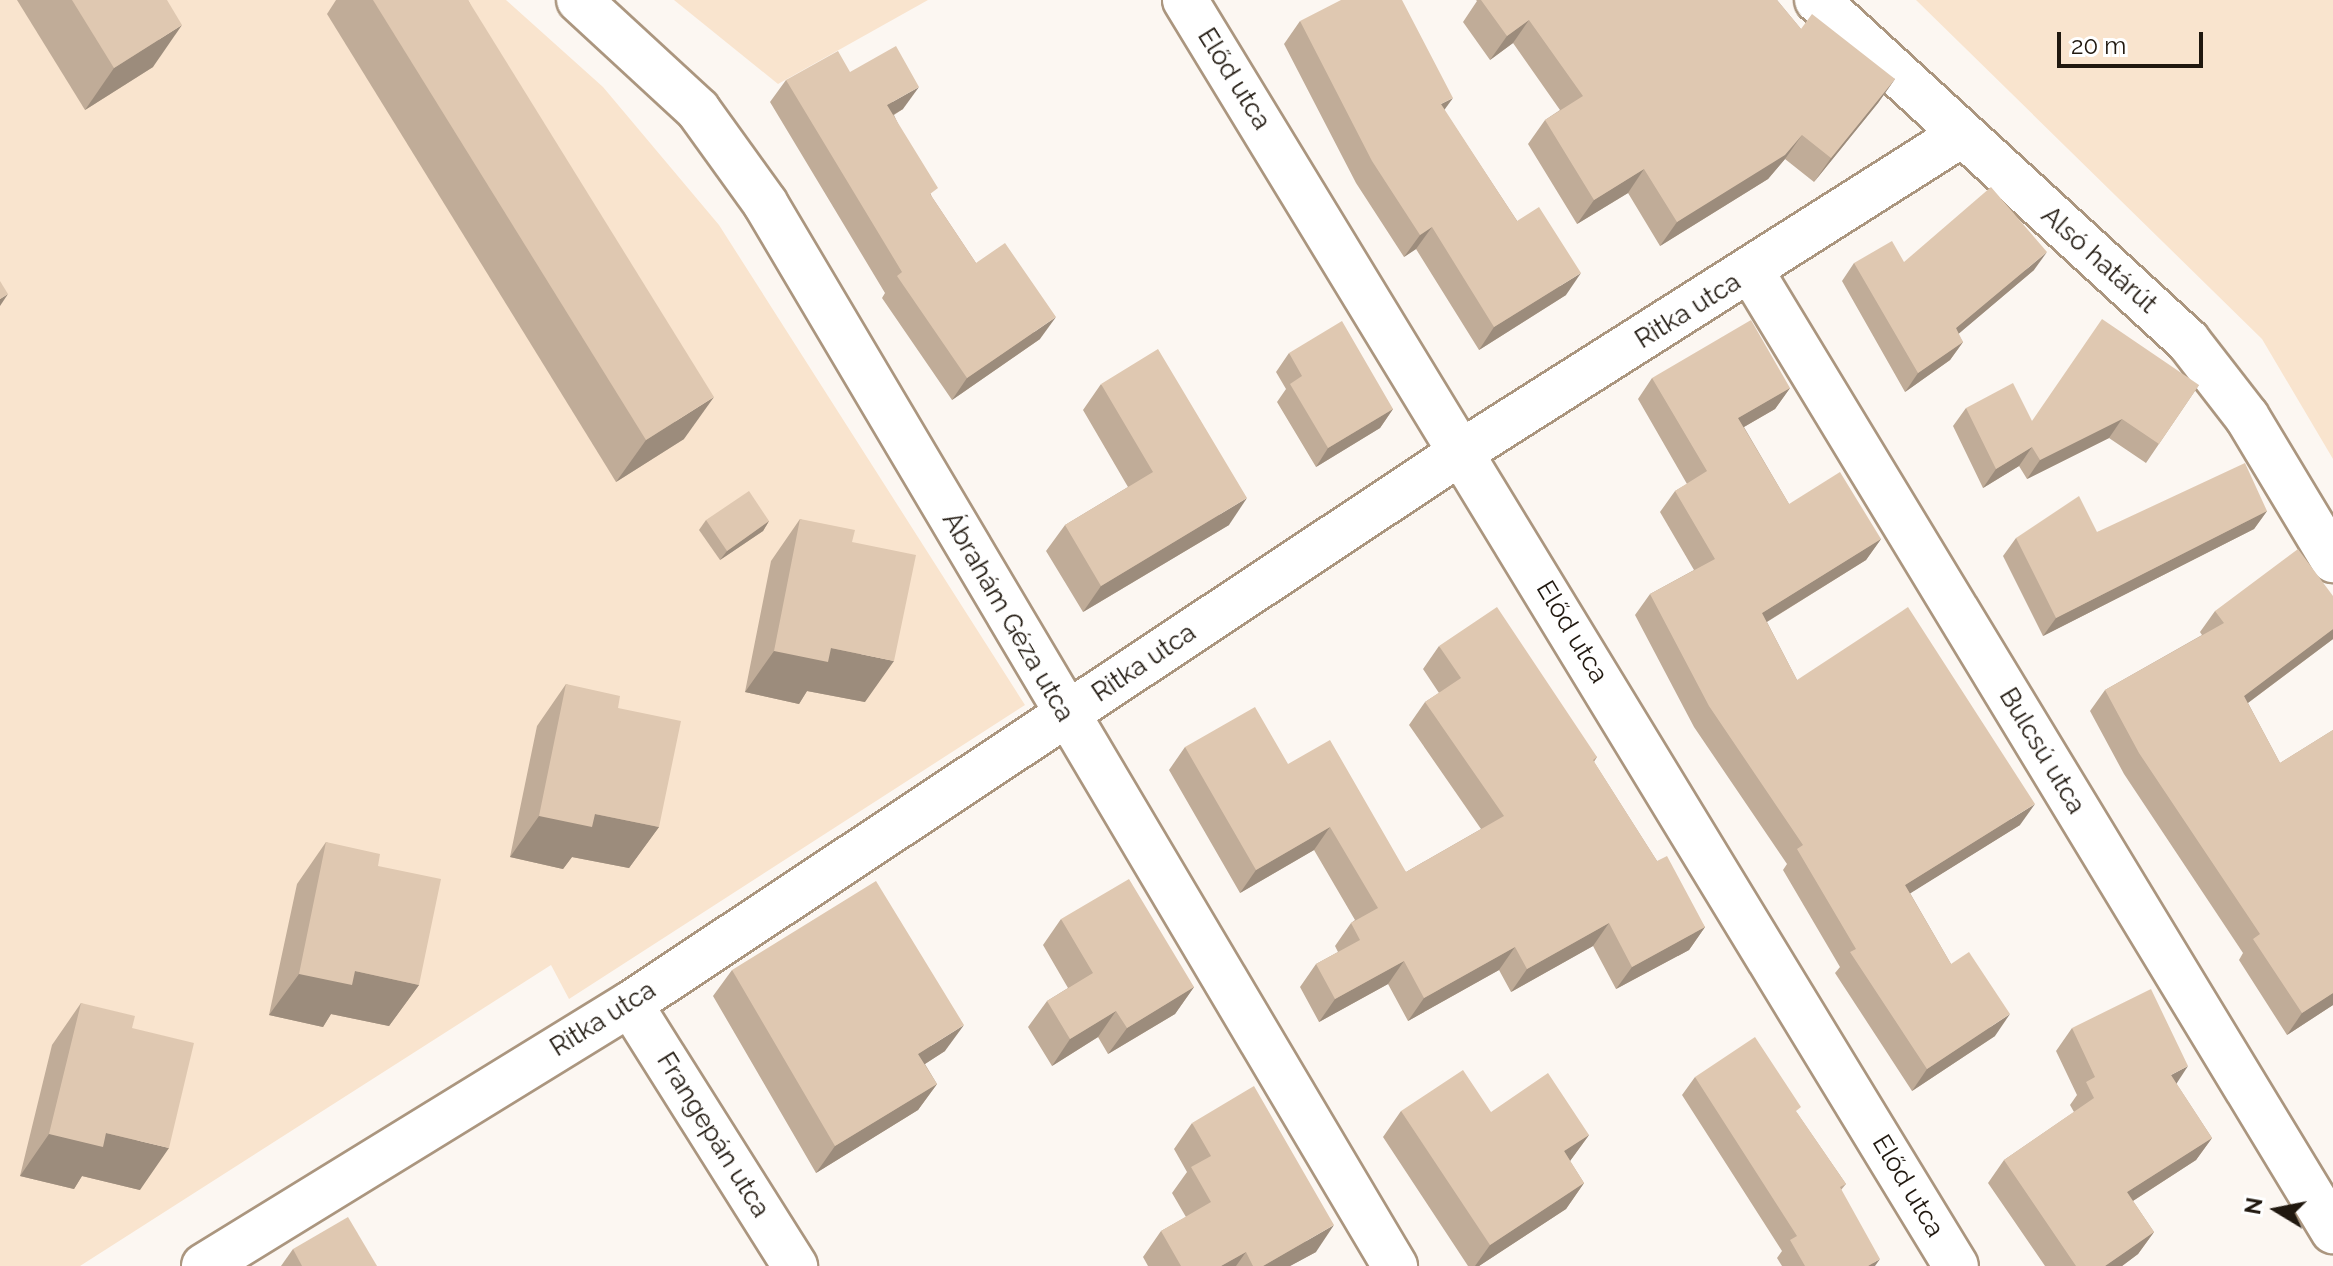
<!DOCTYPE html>
<html>
<head>
<meta charset="utf-8">
<style>
	body { margin:0 }
	#map { position:relative; width:2333px; height:1266px; overflow:hidden; background:#fcf7f2; font-family:Raleway,sans-serif }
	div>[style] { position:absolute }
	[style*='--x'] { left:calc(var(--x)*1px); top:calc(var(--y)*1px); width:calc(var(--w)*1px); rotate:calc(var(--a)*1deg) }
	.green>* { inset:0; background:#f9e4ce }
	.roads { filter:drop-shadow(2px 0 #ab967f) drop-shadow(-2px 0 #ab967f) drop-shadow(0 2px #ab967f) drop-shadow(0 -2px #ab967f) }
	.minor>* { height:44px; margin:-22px; padding:0 22px; transform-origin:22px; border-radius:22px; background:#fff }
	.wall>* { inset:0; background:#c0ac98 }
	.shaded-wall>* { inset:0; background:#9c8c7c }
	.building>* { inset:0; background:#dfc8b1 }
	span { translate:-50% -50%; white-space:nowrap; text-align:center; line-height:1.15; -webkit-text-stroke:8px #fff; paint-order:stroke }
	.street-label { font-size:26px; color:#20180f }
	.north { position:absolute; left:2237px; top:1170px; width:80px; height:80px; -webkit-text-stroke:6px #fff; paint-order:stroke; rotate:280deg; font-size:22px; font-weight:700; line-height:32px; text-align:center; color:#20180f }
	.north::after { content:''; display:block; margin:auto; width:28px; height:36px; background:#20180f; clip-path:polygon(50% 0,100% 100%,50% 72%,0 100%) }
	.scale { position:absolute; left:2057px; top:32px; width:146px; height:36px; box-sizing:border-box; border:4px solid #20180f; border-top:0; padding-left:10px; font-size:24px; line-height:28px; white-space:nowrap; color:#20180f; -webkit-text-stroke:6px #fff; paint-order:stroke }
</style>
</head>
<body>
<div id="map">
	<div class="green">
		<i style="clip-path:polygon(0 0,506px 0,603px 87px,719px 225px,1025px 705px,569px 999px,551px 965px,80px 1266px,0 1266px)"></i>
		<i style="clip-path:polygon(674px 0,928px 0,778px 84px)"></i>
		<i style="clip-path:polygon(1916px 0,2333px 0,2333px 459px,2262px 339px)"></i>
	</div>
	<div class="roads">
		<div class="minor">
			<i style="--x:579;--y:0;--w:162;--a:42.7"></i>
			<i style="--x:698;--y:110;--w:115;--a:54.2"></i>
			<i style="--x:765;--y:203;--w:1236;--a:59.35"></i>
			<i style="--x:1185;--y:0;--w:1482;--a:58.66"></i>
			<i style="--x:1817;--y:0;--w:504;--a:42.59"></i>
			<i style="--x:2188;--y:341;--w:96;--a:52.2"></i>
			<i style="--x:2247;--y:417;--w:167;--a:59"></i>
			<i style="--x:1751;--y:271;--w:1123;--a:58.77"></i>
			<i style="--x:630;--y:1004;--w:310;--a:57.8"></i>
			<i style="--x:204;--y:1266;--w:500;--a:-31.59"></i>
			<i style="--x:630;--y:1004;--w:1000;--a:-33.58"></i>
			<i style="--x:1463;--y:451;--w:590;--a:-32.4"></i>
		</div>
	</div>
	<div class="wall">
		<i style="clip-path:polygon(17px 0,167px 0,153px 67px,85px 110px)"></i>
		<i style="clip-path:polygon(336px 0,468px 0,684px 439px,616px 482px,327px 14px)"></i>
		<i style="clip-path:polygon(1476px 0,1777px 0,1801px 29px,1895px 79px,1878px 103px,1814px 182px,1785px 159px,1768px 179px,1660px 246px,1628px 193px,1577px 224px,1528px 144px,1545px 120px,1560px 110px,1513px 43px,1490px 60px,1463px 22px,1477px 1px)"></i>
		<i style="clip-path:polygon(1300px 21px,1444px 110px,1566px 295px,1479px 350px,1416px 249px,1404px 257px,1356px 183px,1284px 44px)"></i>
		<i style="clip-path:polygon(850px 72px,903px 109px,894px 115px,932px 197px,976px 263px,1040px 339px,952px 400px,882px 298px,885px 293px,770px 102px,786px 80px)"></i>
		<i style="clip-path:polygon(1904px 262px,2034px 270px,1958px 334px,1963px 342px,1950px 360px,1905px 392px,1842px 281px,1854px 263px)"></i>
		<i style="clip-path:polygon(1289px 353px,1393px 409px,1380px 428px,1316px 467px,1277px 402px,1286px 389px,1276px 372px)"></i>
		<i style="clip-path:polygon(1652px 378px,1790px 388px,1775px 409px,1744px 427px,1789px 504px,1881px 539px,1866px 560px,1767px 622px,1797px 680px,2020px 825px,1910px 893px,1951px 964px,1995px 1036px,1912px 1091px,1835px 973px,1840px 967px,1783px 870px,1787px 864px,1694px 727px,1635px 615px,1650px 594px,1694px 570px,1660px 512px,1675px 491px,1687px 484px,1638px 399px)"></i>
		<i style="clip-path:polygon(1101px 384px,1229px 525px,1083px 612px,1046px 551px,1065px 525px,1128px 487px,1083px 410px)"></i>
		<i style="clip-path:polygon(2199px 385px,2146px 463px,2109px 438px,2027px 479px,2019px 466px,1983px 488px,1953px 426px,1966px 408px,2032px 421px)"></i>
		<i style="clip-path:polygon(2267px 511px,2254px 529px,2043px 636px,2003px 556px,2016px 538px,2097px 532px)"></i>
		<i style="clip-path:polygon(800px 519px,852px 542px,865px 702px,807px 691px,799px 704px,745px 692px,771px 561px)"></i>
		<i style="clip-path:polygon(706px 520px,769px 521px,763px 531px,720px 560px,699px 530px)"></i>
		<i style="clip-path:polygon(2333px 596px,2333px 639px,2248px 703px,2280px 763px,2333px 730px,2333px 1005px,2287px 1035px,2239px 960px,2243px 953px,2124px 774px,2090px 711px,2105px 690px,2202px 635px,2200px 632px,2215px 611px)"></i>
		<i style="clip-path:polygon(1439px 646px,1597px 757px,1594px 762px,1657px 861px,1705px 927px,1689px 950px,1616px 989px,1593px 946px,1511px 992px,1499px 970px,1408px 1021px,1388px 984px,1319px 1022px,1300px 987px,1316px 964px,1338px 952px,1335px 946px,1351px 923px,1355px 920px,1314px 850px,1240px 893px,1169px 770px,1185px 747px,1288px 764px,1406px 872px,1481px 829px,1409px 725px,1425px 702px,1439px 693px,1423px 669px)"></i>
		<i style="clip-path:polygon(566px 684px,618px 708px,659px 827px,629px 868px,572px 857px,563px 869px,510px 857px,537px 726px)"></i>
		<i style="clip-path:polygon(326px 842px,378px 866px,419px 985px,389px 1026px,331px 1014px,323px 1027px,269px 1015px,297px 884px)"></i>
		<i style="clip-path:polygon(1061px 919px,1194px 987px,1175px 1014px,1108px 1054px,1098px 1037px,1052px 1066px,1028px 1027px,1047px 1001px,1068px 988px,1043px 945px)"></i>
		<i style="clip-path:polygon(732px 970px,945px 1051px,925px 1064px,937px 1084px,918px 1110px,816px 1173px,713px 996px)"></i>
		<i style="clip-path:polygon(81px 1003px,132px 1028px,140px 1190px,82px 1176px,74px 1189px,20px 1176px,52px 1045px)"></i>
		<i style="clip-path:polygon(2072px 1028px,2176px 1083px,2212px 1138px,2196px 1160px,2133px 1201px,2154px 1232px,2138px 1254px,2122px 1266px,2045px 1266px,1988px 1183px,2004px 1160px,2074px 1112px,2070px 1105px,2077px 1095px,2056px 1051px)"></i>
		<i style="clip-path:polygon(1695px 1077px,1797px 1113px,1846px 1184px,1841px 1190px,1875px 1266px,1782px 1266px,1777px 1258px,1782px 1251px,1682px 1095px)"></i>
		<i style="clip-path:polygon(1401px 1111px,1491px 1112px,1589px 1135px,1570px 1161px,1584px 1183px,1566px 1209px,1479px 1266px,1468px 1266px,1383px 1137px)"></i>
		<i style="clip-path:polygon(1192px 1123px,1316px 1252px,1290px 1266px,1148px 1266px,1143px 1257px,1161px 1231px,1186px 1217px,1172px 1193px,1187px 1172px,1174px 1149px)"></i>
		<i style="clip-path:polygon(293px 1249px,377px 1266px,281px 1266px)"></i>
	</div>
	<div class="shaded-wall">
		<i style="clip-path:polygon(1529px 20px,1513px 43px,1490px 60px,1507px 36px)"></i>
		<i style="clip-path:polygon(182px 25px,153px 67px,85px 110px,114px 68px)"></i>
		<i style="clip-path:polygon(1895px 79px,1878px 103px,1814px 182px,1831px 158px)"></i>
		<i style="clip-path:polygon(919px 87px,903px 109px,872px 127px,887px 105px)"></i>
		<i style="clip-path:polygon(1453px 98px,1437px 120px,1441px 104px)"></i>
		<i style="clip-path:polygon(1802px 135px,1785px 159px,1768px 179px,1660px 246px,1677px 222px)"></i>
		<i style="clip-path:polygon(1644px 169px,1628px 193px,1577px 224px,1594px 200px)"></i>
		<i style="clip-path:polygon(1432px 227px,1416px 249px,1404px 257px,1420px 235px)"></i>
		<i style="clip-path:polygon(2047px 252px,2034px 270px,1943px 347px,1956px 328px)"></i>
		<i style="clip-path:polygon(1581px 273px,1566px 295px,1479px 350px,1494px 327px)"></i>
		<i style="clip-path:polygon(8px 294px,0 306px,0 299px)"></i>
		<i style="clip-path:polygon(1056px 317px,1040px 339px,952px 400px,967px 378px)"></i>
		<i style="clip-path:polygon(1963px 342px,1950px 360px,1905px 392px,1918px 373px)"></i>
		<i style="clip-path:polygon(1790px 388px,1775px 409px,1723px 439px,1738px 418px)"></i>
		<i style="clip-path:polygon(714px 397px,684px 439px,616px 482px,646px 440px)"></i>
		<i style="clip-path:polygon(1393px 409px,1380px 428px,1316px 467px,1328px 448px)"></i>
		<i style="clip-path:polygon(2122px 419px,2109px 438px,2027px 479px,2040px 460px)"></i>
		<i style="clip-path:polygon(2032px 447px,2019px 466px,1983px 488px,1996px 469px)"></i>
		<i style="clip-path:polygon(1247px 498px,1229px 525px,1083px 612px,1101px 586px)"></i>
		<i style="clip-path:polygon(2267px 511px,2254px 529px,2043px 636px,2056px 618px)"></i>
		<i style="clip-path:polygon(769px 521px,763px 531px,720px 560px,727px 551px)"></i>
		<i style="clip-path:polygon(1881px 539px,1866px 560px,1747px 634px,1762px 613px)"></i>
		<i style="clip-path:polygon(2333px 629px,2333px 639px,2229px 717px,2244px 696px)"></i>
		<i style="clip-path:polygon(831px 648px,894px 661px,865px 702px,807px 691px,799px 704px,745px 692px,774px 651px)"></i>
		<i style="clip-path:polygon(2035px 804px,2020px 825px,1890px 906px,1905px 885px)"></i>
		<i style="clip-path:polygon(595px 814px,659px 827px,629px 868px,572px 857px,563px 869px,510px 857px,539px 816px)"></i>
		<i style="clip-path:polygon(1330px 827px,1314px 850px,1240px 893px,1256px 870px)"></i>
		<i style="clip-path:polygon(1609px 923px,1593px 946px,1511px 992px,1527px 969px)"></i>
		<i style="clip-path:polygon(1705px 927px,1689px 950px,1616px 989px,1632px 967px)"></i>
		<i style="clip-path:polygon(1515px 947px,1499px 970px,1408px 1021px,1424px 998px)"></i>
		<i style="clip-path:polygon(1404px 961px,1388px 984px,1319px 1022px,1335px 999px)"></i>
		<i style="clip-path:polygon(355px 971px,419px 985px,389px 1026px,331px 1014px,323px 1027px,269px 1015px,299px 974px)"></i>
		<i style="clip-path:polygon(1194px 987px,1175px 1014px,1108px 1054px,1127px 1028px)"></i>
		<i style="clip-path:polygon(2333px 993px,2333px 1005px,2287px 1035px,2302px 1013px)"></i>
		<i style="clip-path:polygon(1116px 1011px,1098px 1037px,1052px 1066px,1070px 1039px)"></i>
		<i style="clip-path:polygon(2010px 1014px,1995px 1036px,1912px 1091px,1927px 1069px)"></i>
		<i style="clip-path:polygon(964px 1025px,945px 1051px,900px 1080px,918px 1054px)"></i>
		<i style="clip-path:polygon(2188px 1066px,2173px 1089px,2171px 1075px)"></i>
		<i style="clip-path:polygon(937px 1084px,918px 1110px,816px 1173px,835px 1146px)"></i>
		<i style="clip-path:polygon(106px 1133px,169px 1148px,140px 1190px,82px 1176px,74px 1189px,20px 1176px,49px 1134px)"></i>
		<i style="clip-path:polygon(1589px 1135px,1570px 1161px,1564px 1151px)"></i>
		<i style="clip-path:polygon(2212px 1138px,2196px 1160px,2111px 1215px,2127px 1192px)"></i>
		<i style="clip-path:polygon(1584px 1183px,1566px 1209px,1479px 1266px,1475px 1266px,1490px 1245px)"></i>
		<i style="clip-path:polygon(1334px 1225px,1316px 1252px,1290px 1266px,1263px 1266px)"></i>
		<i style="clip-path:polygon(2154px 1232px,2138px 1254px,2122px 1266px,2105px 1266px)"></i>
		<i style="clip-path:polygon(1246px 1252px,1236px 1266px,1221px 1266px)"></i>
		<i style="clip-path:polygon(1880px 1259px,1875px 1266px,1868px 1266px)"></i>
	</div>
	<div class="building">
		<i style="clip-path:polygon(72px 0,167px 0,182px 25px,114px 68px)"></i>
		<i style="clip-path:polygon(373px 0,468px 0,714px 397px,646px 440px)"></i>
		<i style="clip-path:polygon(1341px 0,1402px 0,1453px 98px,1441px 104px,1517px 221px,1539px 207px,1581px 273px,1494px 327px,1432px 227px,1420px 235px,1372px 161px,1300px 21px)"></i>
		<i style="clip-path:polygon(1481px 0,1777px 0,1801px 29px,1812px 14px,1895px 79px,1831px 158px,1802px 135px,1785px 155px,1677px 222px,1644px 169px,1594px 200px,1545px 120px,1583px 96px,1529px 20px,1507px 36px)"></i>
		<i style="clip-path:polygon(896px 46px,919px 87px,887px 105px,938px 188px,930px 194px,976px 263px,1005px 243px,1056px 317px,967px 378px,897px 276px,902px 272px,786px 80px,838px 51px,850px 72px)"></i>
		<i style="clip-path:polygon(1991px 187px,2047px 252px,1956px 328px,1963px 342px,1918px 373px,1854px 263px,1892px 241px,1904px 262px)"></i>
		<i style="clip-path:polygon(0 281px,8px 294px,0 299px)"></i>
		<i style="clip-path:polygon(2102px 319px,2199px 385px,2159px 444px,2122px 419px,2040px 460px,2032px 447px,1996px 469px,1966px 408px,2013px 383px,2032px 421px)"></i>
		<i style="clip-path:polygon(1751px 320px,1790px 388px,1738px 418px,1789px 504px,1840px 472px,1881px 539px,1762px 613px,1797px 680px,1908px 607px,2035px 804px,1905px 885px,1951px 964px,1969px 952px,2010px 1014px,1927px 1069px,1850px 952px,1856px 949px,1797px 849px,1803px 845px,1709px 706px,1650px 594px,1715px 559px,1675px 491px,1707px 471px,1652px 378px)"></i>
		<i style="clip-path:polygon(1342px 321px,1393px 409px,1328px 448px,1290px 384px,1302px 376px,1289px 353px)"></i>
		<i style="clip-path:polygon(1158px 349px,1247px 498px,1101px 586px,1065px 525px,1153px 472px,1101px 384px)"></i>
		<i style="clip-path:polygon(2245px 463px,2267px 511px,2056px 618px,2016px 538px,2079px 496px,2097px 532px)"></i>
		<i style="clip-path:polygon(749px 491px,769px 521px,727px 551px,706px 520px)"></i>
		<i style="clip-path:polygon(800px 519px,855px 530px,852px 542px,916px 555px,894px 661px,831px 648px,828px 662px,774px 651px)"></i>
		<i style="clip-path:polygon(2298px 549px,2333px 596px,2333px 629px,2244px 696px,2280px 763px,2333px 730px,2333px 993px,2302px 1013px,2253px 939px,2260px 934px,2139px 753px,2105px 690px,2224px 623px,2215px 611px)"></i>
		<i style="clip-path:polygon(1497px 607px,1597px 757px,1593px 760px,1657px 861px,1667px 856px,1705px 927px,1632px 967px,1609px 923px,1527px 969px,1515px 947px,1424px 998px,1404px 961px,1335px 999px,1316px 964px,1360px 940px,1351px 923px,1378px 908px,1330px 827px,1256px 870px,1185px 747px,1255px 707px,1288px 764px,1330px 740px,1406px 872px,1504px 816px,1425px 702px,1461px 678px,1439px 646px)"></i>
		<i style="clip-path:polygon(566px 684px,620px 696px,618px 708px,681px 721px,659px 827px,595px 814px,592px 827px,539px 816px)"></i>
		<i style="clip-path:polygon(326px 842px,380px 854px,378px 866px,441px 879px,419px 985px,355px 971px,352px 985px,299px 974px)"></i>
		<i style="clip-path:polygon(1129px 879px,1194px 987px,1127px 1028px,1116px 1011px,1070px 1039px,1047px 1001px,1093px 973px,1061px 919px)"></i>
		<i style="clip-path:polygon(876px 881px,964px 1025px,918px 1054px,937px 1084px,835px 1146px,732px 970px)"></i>
		<i style="clip-path:polygon(2151px 989px,2188px 1066px,2171px 1075px,2212px 1138px,2127px 1192px,2154px 1232px,2105px 1266px,2076px 1266px,2004px 1160px,2094px 1098px,2086px 1082px,2095px 1077px,2072px 1028px)"></i>
		<i style="clip-path:polygon(81px 1003px,135px 1016px,132px 1028px,194px 1043px,169px 1148px,106px 1133px,103px 1147px,49px 1134px)"></i>
		<i style="clip-path:polygon(1755px 1037px,1801px 1107px,1796px 1111px,1846px 1184px,1840px 1187px,1880px 1259px,1868px 1266px,1805px 1266px,1790px 1240px,1797px 1236px,1695px 1077px)"></i>
		<i style="clip-path:polygon(1463px 1070px,1491px 1112px,1548px 1073px,1589px 1135px,1564px 1151px,1584px 1183px,1490px 1245px,1401px 1111px)"></i>
		<i style="clip-path:polygon(1254px 1086px,1334px 1225px,1263px 1266px,1253px 1266px,1246px 1252px,1221px 1266px,1181px 1266px,1161px 1231px,1211px 1202px,1191px 1167px,1211px 1156px,1192px 1123px)"></i>
		<i style="clip-path:polygon(348px 1217px,377px 1266px,302px 1266px,293px 1249px)"></i>
	</div>
	<div class="street-label">
		<span style="left:1234px;top:79px;rotate:58deg">Előd utca</span>
		<span style="left:2099px;top:260px;rotate:42deg">Alsó határút</span>
		<span style="left:1688px;top:311px;rotate:-32deg">Ritka utca</span>
		<span style="left:1008px;top:617px;rotate:60deg">Ábrahám Géza utca</span>
		<span style="left:1572px;top:632px;rotate:59deg">Előd utca</span>
		<span style="left:1144px;top:663px;rotate:-34deg">Ritka utca</span>
		<span style="left:2042px;top:751px;rotate:59deg">Bulcsú utca</span>
		<span style="left:603px;top:1019px;rotate:-32deg">Ritka utca</span>
		<span style="left:713px;top:1135px;rotate:58deg">Frangepán utca</span>
		<span style="left:1908px;top:1186px;rotate:59deg">Előd utca</span>
	</div>
	<div class="north">N</div>
	<div class="scale">20 m</div>
</div>
</body>
</html>
